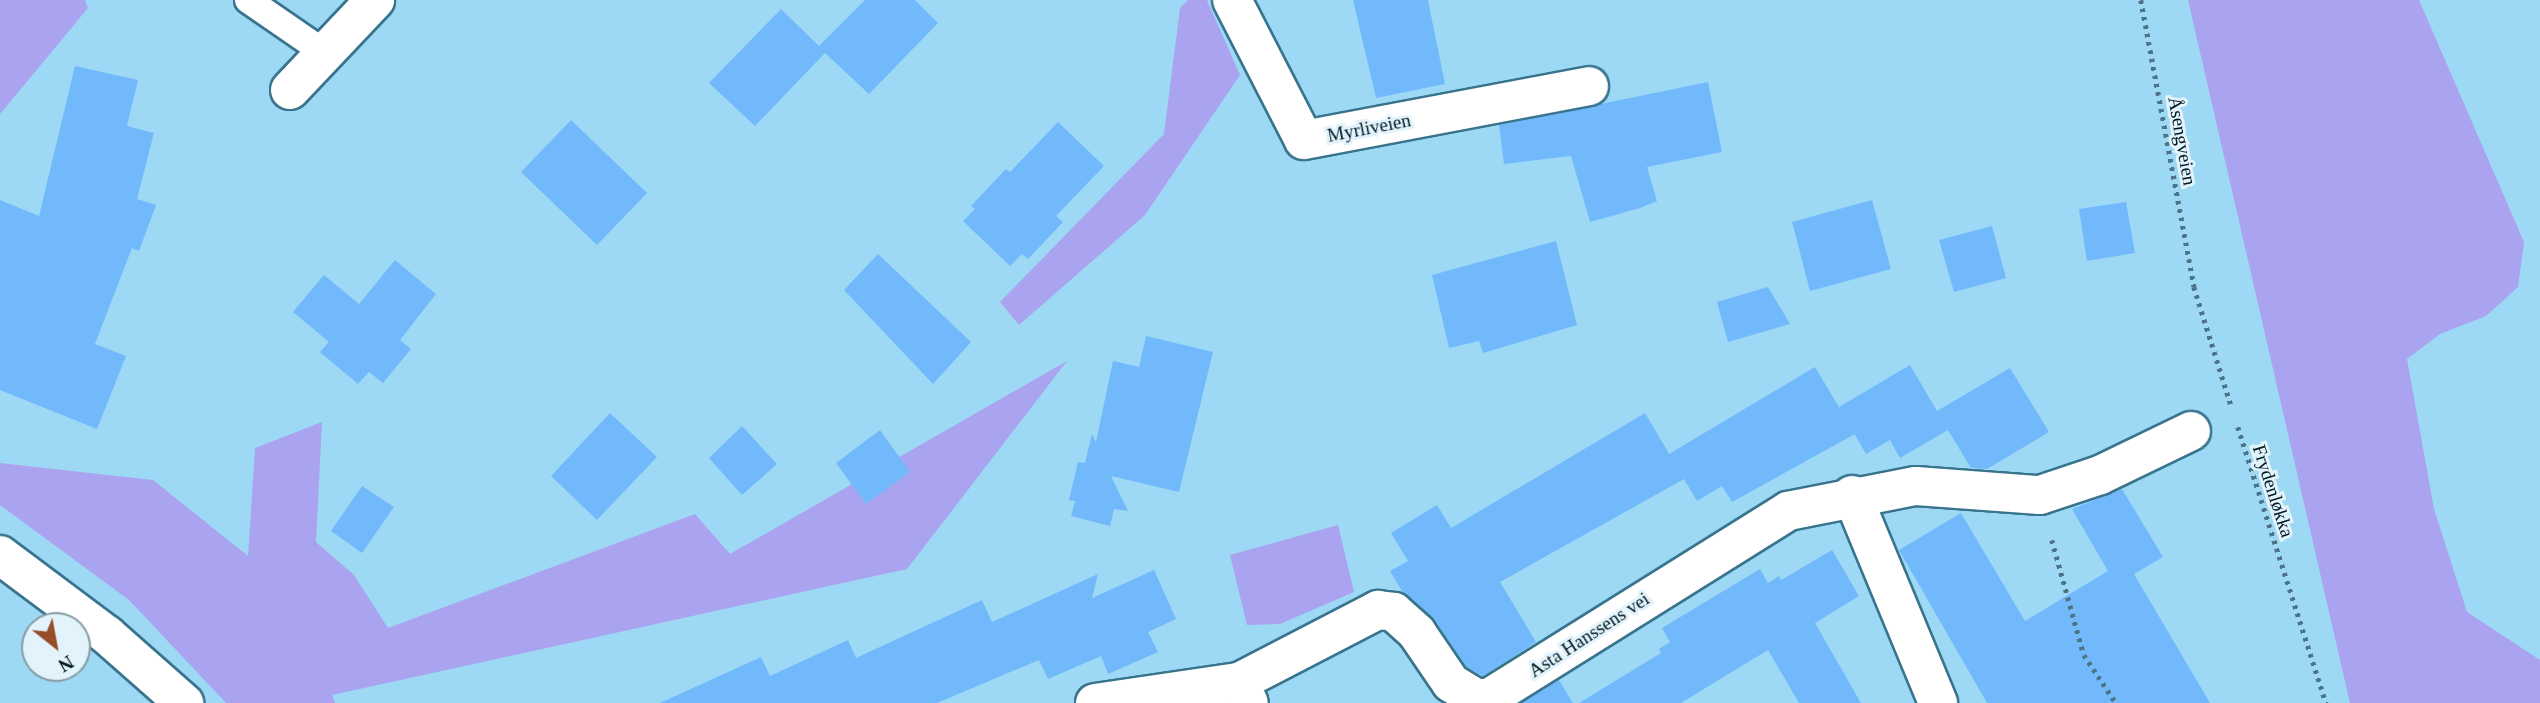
<!DOCTYPE html>
<html>
<head>
<meta charset="utf-8">
<style>
	body { margin:0 }
	#map { position:relative; width:2540px; height:703px; overflow:hidden; background:#9dd9f5; font-family:Georgia,serif }
	div>[style] { position:absolute }
	[style*='--x'] { left:calc(var(--x)*1px); top:calc(var(--y)*1px); width:calc(var(--w)*1px); rotate:calc(var(--a)*1deg) }
	.green>* { inset:0; background:#aaa3ef }
	.building>* { inset:0; background:#72b9fb }
	.path>* { height:4.5px; margin-top:-2.25px; transform-origin:0; background:repeating-linear-gradient(90deg,#4b7487 0 3.5px,transparent 0 8.5px) }
	.roads { filter:drop-shadow(2px 0 #39748d) drop-shadow(-2px 0 #39748d) drop-shadow(0 2px #39748d) drop-shadow(0 -2px #39748d) }
	.lane>* { height:26px; margin:-13px; padding:0 13px; transform-origin:13px; border-radius:13px; background:#fff }
	.street>* { height:38px; margin:-19px; padding:0 19px; transform-origin:19px; border-radius:19px; background:#fff }
	span { translate:-50% -50%; white-space:nowrap; text-align:center; line-height:1.15; -webkit-text-stroke:6px #e2f3fb; paint-order:stroke }
	.street-label { font-size:19px; color:#011822 }
	.north { position:absolute; left:21px; top:612px; width:70px; height:70px; box-sizing:border-box; background:#e2f3fb; border:2px solid #889ba4; border-radius:50%; rotate:149deg; font-size:19px; font-weight:700; line-height:28px; text-align:center; color:#011822 }
	.north::after { content:''; display:block; margin:auto; width:24px; height:32px; background:#954e27; clip-path:polygon(50% 0,100% 100%,50% 72%,0 100%) }
</style>
</head>
<body>
<div id="map">
	<div class="green">
		<i style="clip-path:polygon(0 0,85px 0,88px 8px,0 114px)"></i>
		<i style="clip-path:polygon(1188px 0,1207px 0,1240px 75px,1145px 215px,1019px 325px,1000px 302px,1164px 134px,1180px 8px)"></i>
		<i style="clip-path:polygon(2188px 0,2419px 0,2524px 242px,2518px 287px,2486px 316px,2440px 334px,2407px 359px,2434px 509px,2467px 612px,2540px 660px,2540px 703px,2350px 703px)"></i>
		<i style="clip-path:polygon(1067px 361px,907px 569px,332px 695px,335px 703px,226px 703px,129px 600px,0 505px,0 463px,153px 480px,248px 556px,255px 448px,322px 422px,316px 542px,354px 575px,388px 628px,695px 514px,730px 554px)"></i>
		<i style="clip-path:polygon(1338px 525px,1354px 592px,1280px 624px,1247px 625px,1230px 555px)"></i>
	</div>
	<div class="building">
		<i style="clip-path:polygon(865px 0,915px 0,938px 23px,869px 94px,825px 53px,755px 126px,709px 83px,781px 9px,819px 46px)"></i>
		<i style="clip-path:polygon(1353px 0,1428px 0,1445px 84px,1376px 98px)"></i>
		<i style="clip-path:polygon(75px 66px,138px 80px,127px 126px,154px 133px,137px 199px,156px 205px,139px 251px,132px 248px,95px 344px,126px 356px,97px 429px,0 390px,0 200px,39px 216px)"></i>
		<i style="clip-path:polygon(1708px 82px,1722px 152px,1647px 167px,1657px 201px,1640px 208px,1590px 222px,1571px 156px,1504px 164px,1499px 125px)"></i>
		<i style="clip-path:polygon(571px 120px,647px 193px,597px 245px,521px 172px)"></i>
		<i style="clip-path:polygon(1058px 122px,1104px 166px,1056px 216px,1063px 222px,1028px 259px,1022px 254px,1010px 266px,963px 221px,975px 209px,971px 206px,1006px 169px,1010px 172px)"></i>
		<i style="clip-path:polygon(1872px 200px,1891px 269px,1810px 291px,1792px 222px)"></i>
		<i style="clip-path:polygon(2126px 202px,2135px 253px,2087px 261px,2079px 209px)"></i>
		<i style="clip-path:polygon(1992px 226px,2006px 278px,1954px 292px,1939px 240px)"></i>
		<i style="clip-path:polygon(1556px 241px,1577px 325px,1483px 353px,1479px 341px,1449px 348px,1432px 275px)"></i>
		<i style="clip-path:polygon(878px 254px,971px 342px,933px 384px,844px 290px)"></i>
		<i style="clip-path:polygon(395px 260px,436px 294px,400px 340px,411px 349px,383px 383px,369px 372px,358px 384px,320px 352px,329px 342px,293px 312px,324px 275px,359px 304px)"></i>
		<i style="clip-path:polygon(1768px 287px,1790px 324px,1728px 342px,1717px 302px)"></i>
		<i style="clip-path:polygon(1146px 336px,1213px 352px,1179px 492px,1111px 476px,1128px 511px,1114px 509px,1110px 526px,1071px 516px,1075px 501px,1069px 500px,1078px 462px,1085px 463px,1092px 434px,1096px 442px,1113px 361px,1139px 367px)"></i>
		<i style="clip-path:polygon(1910px 365px,1937px 411px,2010px 368px,2049px 432px,1987px 469px,1971px 468px,1948px 430px,1900px 458px,1890px 440px,1866px 454px,1839px 407px)"></i>
		<i style="clip-path:polygon(1815px 367px,1855px 434px,1732px 502px,1722px 486px,1697px 501px,1669px 454px)"></i>
		<i style="clip-path:polygon(610px 413px,657px 457px,597px 520px,551px 476px)"></i>
		<i style="clip-path:polygon(1645px 413px,1684px 479px,1500px 582px,1536px 642px,1483px 676px,1466px 667px,1435px 620px,1403px 593px,1390px 571px,1408px 561px,1391px 533px,1437px 505px,1451px 528px)"></i>
		<i style="clip-path:polygon(742px 426px,777px 464px,742px 495px,709px 458px)"></i>
		<i style="clip-path:polygon(880px 430px,910px 472px,866px 504px,836px 463px)"></i>
		<i style="clip-path:polygon(362px 486px,394px 507px,362px 553px,331px 531px)"></i>
		<i style="clip-path:polygon(2122px 489px,2163px 557px,2134px 574px,2210px 703px,1987px 703px,1899px 550px,1961px 513px,2025px 621px,2108px 571px,2072px 509px)"></i>
		<i style="clip-path:polygon(1832px 550px,1859px 596px,1815px 623px,1861px 703px,1799px 703px,1768px 650px,1681px 703px,1579px 703px,1661px 653px,1659px 649px,1670px 642px,1662px 628px,1760px 569px,1768px 583px,1779px 576px,1781px 580px)"></i>
		<i style="clip-path:polygon(1154px 570px,1176px 619px,1148px 632px,1158px 652px,1108px 674px,1101px 656px,1048px 679px,1039px 660px,937px 703px,660px 703px,761px 657px,770px 676px,848px 640px,856px 658px,982px 600px,992px 622px,1098px 574px,1092px 598px)"></i>
		<i style="clip-path:polygon(1559px 680px,1573px 703px,1522px 703px)"></i>
	</div>
	<div class="path">
		<i style="--x:2141;--y:0;--w:292;--a:79.5"></i>
		<i style="--x:2194;--y:287;--w:124;--a:72.6"></i>
		<i style="--x:2238;--y:427;--w:290;--a:72.3"></i>
		<i style="--x:2052;--y:540;--w:119;--a:74.5"></i>
		<i style="--x:2084;--y:655;--w:58;--a:56.3"></i>
	</div>
	<div class="roads">
		<div class="lane">
			<i style="--x:248;--y:0;--w:93;--a:34.5"></i>
		</div>
		<div class="street">
			<i style="--x:1232;--y:0;--w:157;--a:62.8"></i>
			<i style="--x:1304;--y:140;--w:290;--a:-10.7"></i>
			<i style="--x:290;--y:90;--w:124;--a:-46.6"></i>
			<i style="--x:1852;--y:495;--w:225;--a:67.5"></i>
			<i style="--x:0;--y:555;--w:134;--a:36.8"></i>
			<i style="--x:107;--y:635;--w:103;--a:41.4"></i>
			<i style="--x:1239;--y:682;--w:157;--a:-27.4"></i>
			<i style="--x:1378;--y:610;--w:16;--a:7"></i>
			<i style="--x:1394;--y:612;--w:31;--a:42"></i>
			<i style="--x:1417;--y:633;--w:60;--a:55.8"></i>
			<i style="--x:1451;--y:683;--w:29;--a:31"></i>
			<i style="--x:1476;--y:698;--w:13;--a:0"></i>
			<i style="--x:1489;--y:698;--w:353;--a:-32"></i>
			<i style="--x:1788;--y:511;--w:130;--a:-11.1"></i>
			<i style="--x:1916;--y:486;--w:124;--a:4.2"></i>
			<i style="--x:2040;--y:495;--w:63;--a:-18.4"></i>
			<i style="--x:2100;--y:475;--w:101;--a:-25.8"></i>
			<i style="--x:1095;--y:703;--w:146;--a:-8.3"></i>
			<i style="--x:1239;--y:682;--w:23;--a:65"></i>
		</div>
	</div>
	<div class="street-label">
		<span style="left:1369px;top:128px;rotate:-11deg">Myrliveien</span>
		<span style="left:2182px;top:141px;rotate:80deg">Åsengveien</span>
		<span style="left:2273px;top:491px;rotate:72deg">Frydenløkka</span>
		<span style="left:1589px;top:635px;rotate:-33deg">Asta Hanssens vei</span>
	</div>
	<div class="north">N</div>
</div>
</body>
</html>
